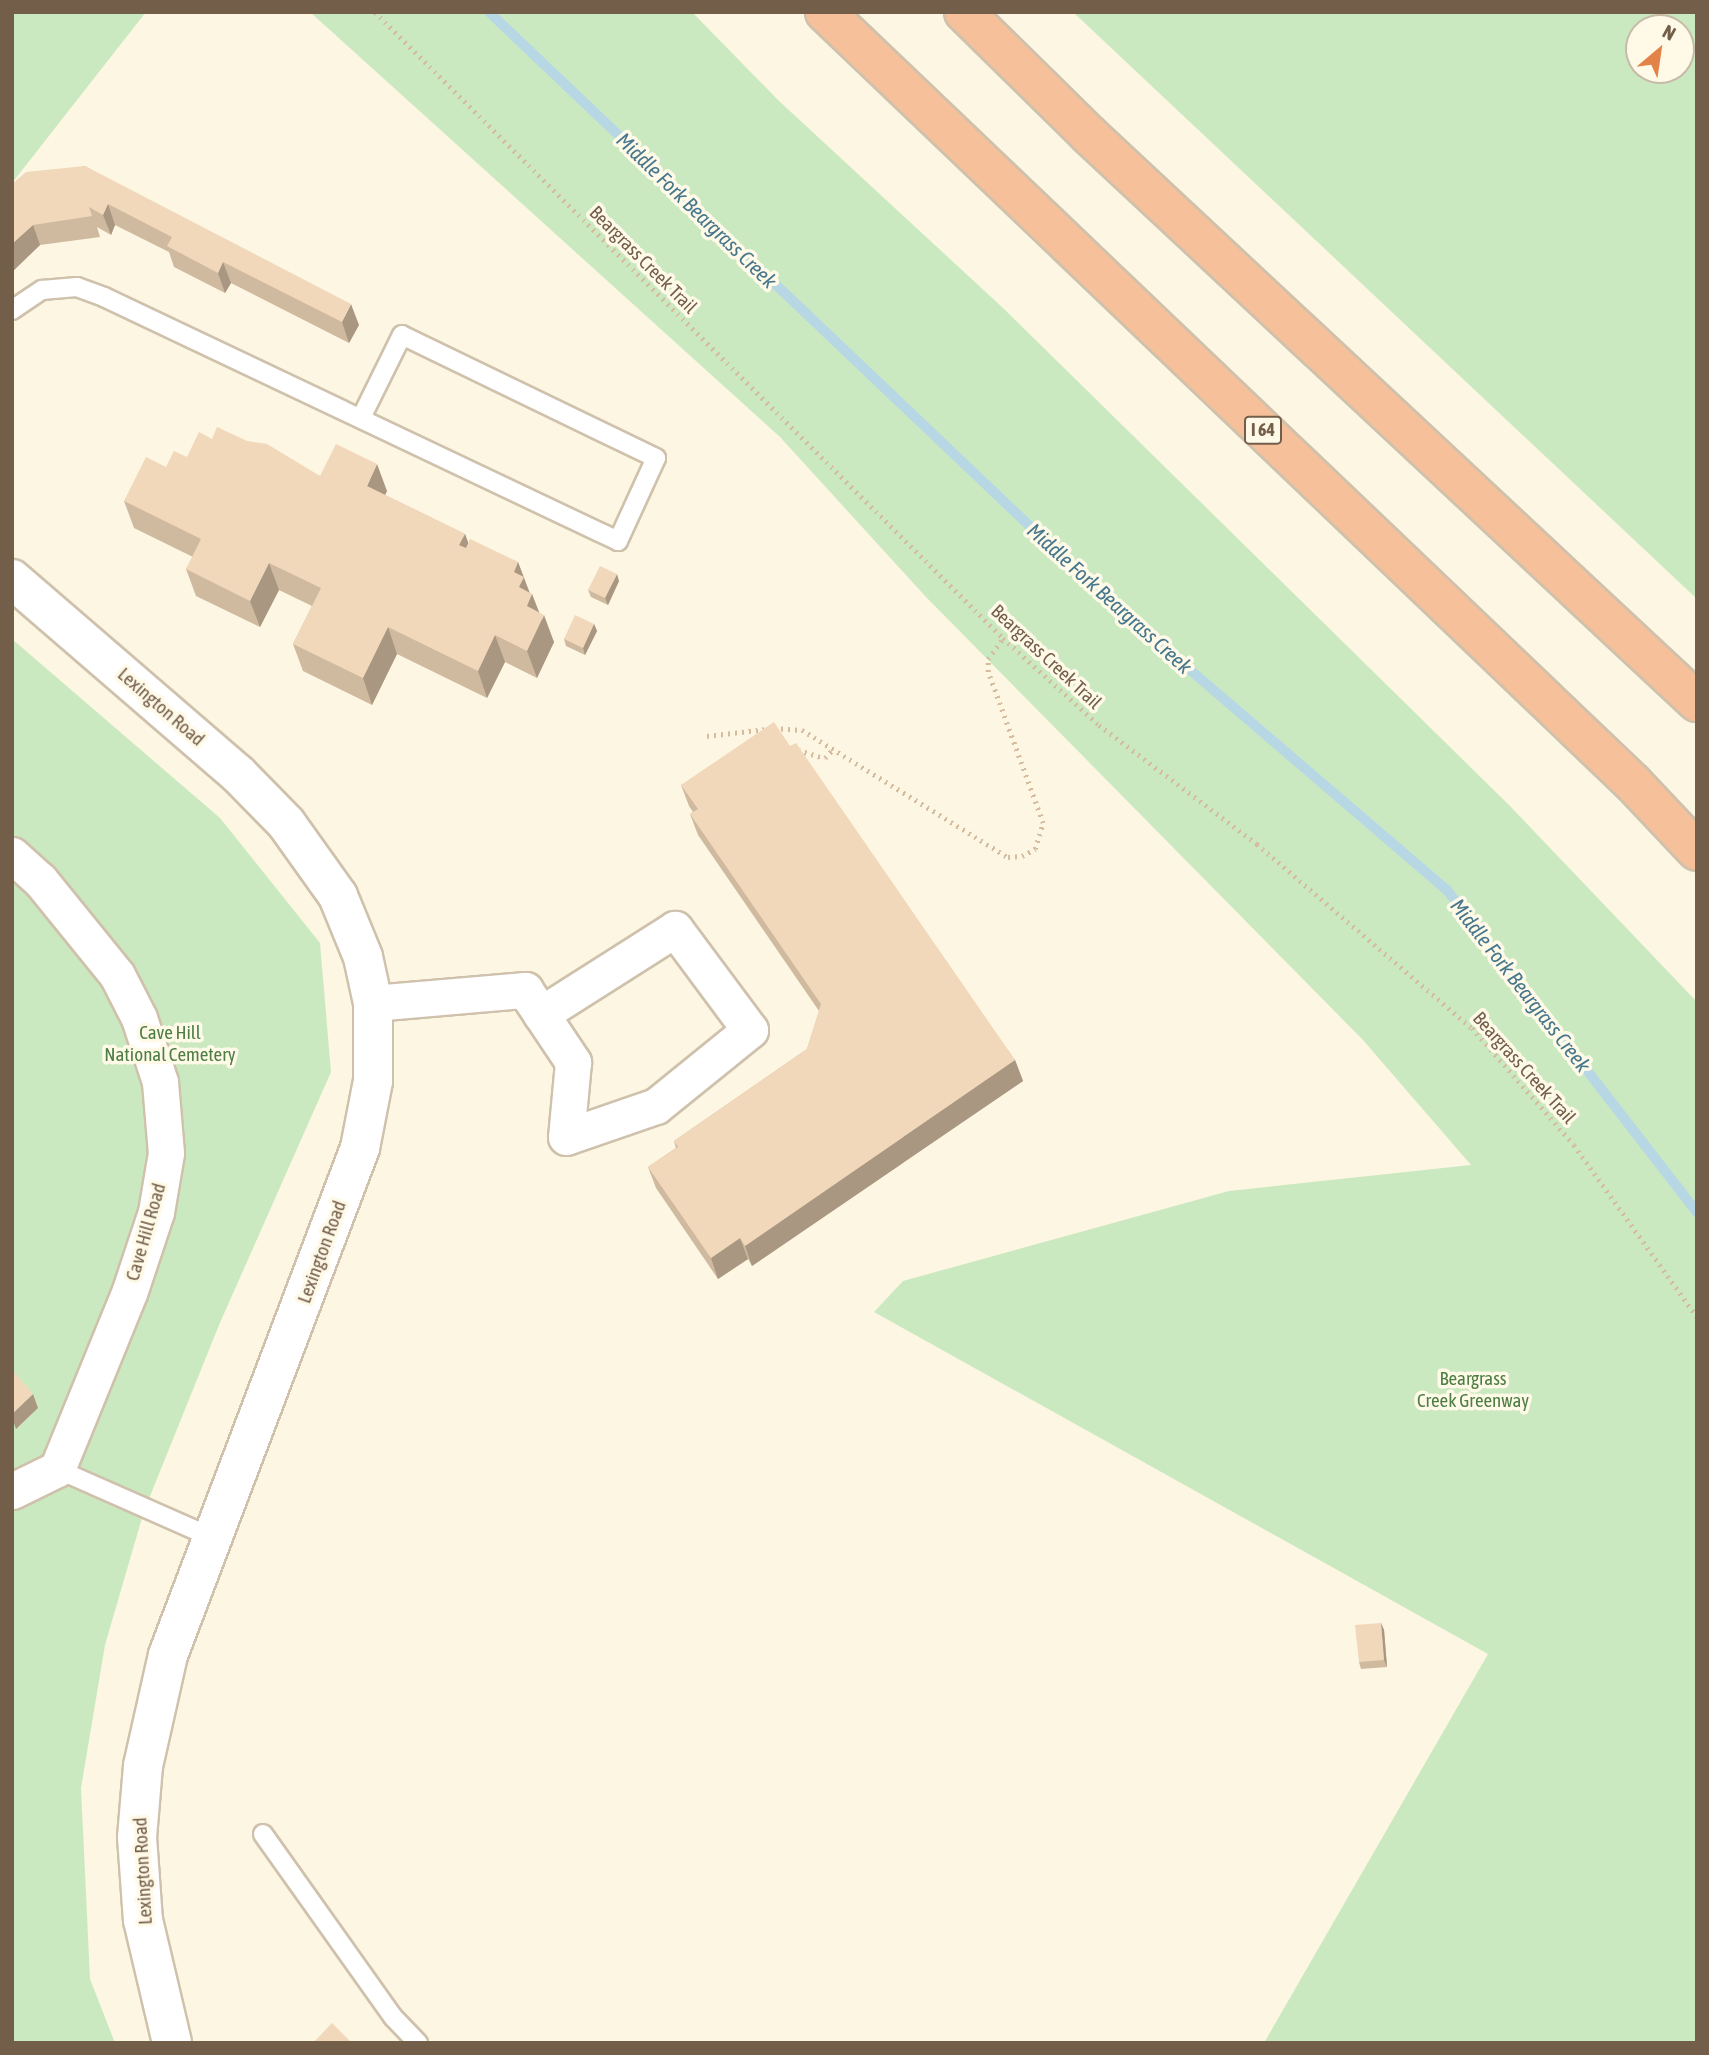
<!DOCTYPE html>
<html>
<head>
<meta charset="utf-8">
<style>
	body { margin:0 }
	#map { position:relative; width:1709px; height:2055px; overflow:hidden; background:#fcf6e2; font-family:"Asap Condensed",sans-serif }
	div>[style] { position:absolute }
	[style*='--x'] { left:calc(var(--x)*1px); top:calc(var(--y)*1px); width:calc(var(--w)*1px); rotate:calc(var(--a)*1deg) }
	.green>* { inset:0; background:#cbe9c1 }
	.stream>* { height:10px; margin:-5px; padding:0 5px; transform-origin:5px; border-radius:5px; background:#b7d7e5 }
	.path>* { height:4.5px; margin-top:-2.25px; transform-origin:0; background:repeating-linear-gradient(90deg,#d5bc9e 0 2px,transparent 0 7px) }
	.roads { filter:drop-shadow(2px 0 #cfc1ac) drop-shadow(-2px 0 #cfc1ac) drop-shadow(0 2px #cfc1ac) drop-shadow(0 -2px #cfc1ac) }
	.service>* { height:18px; margin:-9px; padding:0 9px; transform-origin:9px; border-radius:9px; background:#fff }
	.minor>* { height:35px; margin:-17.5px; padding:0 17.5px; transform-origin:17.5px; border-radius:17.5px; background:#fff }
	.secondary>* { height:38px; margin:-19px; padding:0 19px; transform-origin:19px; border-radius:19px; background:#fff }
	.motorway>* { height:38px; margin:-19px; padding:0 19px; transform-origin:19px; border-radius:19px; background:#f5c09a }
	.wall>* { inset:0; background:#cfbaa0 }
	.shaded-wall>* { inset:0; background:#a99782 }
	.building>* { inset:0; background:#f1d8ba }
	span { translate:-50% -50%; white-space:nowrap; text-align:center; line-height:1.15; -webkit-text-stroke:7px #fff9e8; paint-order:stroke }
	.shield-label span { padding:2px 5px; background:#fff9e8; border:2px solid; border-radius:5px; -webkit-text-stroke-width:0 }
	.shield-label { font-size:18px; color:#735e49; font-weight:700 }
	.street-label { font-size:19px; color:#735e49 }
	.park-label { font-size:19px; color:#4d7e44 }
	.water-label { font-size:21px; color:#46778d; font-style:italic }
	.frame { position:absolute; inset:0; border:14px solid #735e49; pointer-events:none }
	.north { position:absolute; left:1625px; top:14px; width:70px; height:70px; box-sizing:border-box; background:#fff9e8; border:2px solid #c7bba8; border-radius:50%; rotate:29deg; font-size:19px; font-weight:700; line-height:28px; text-align:center; color:#735e49 }
	.north::after { content:''; display:block; margin:auto; width:24px; height:32px; background:#e48349; clip-path:polygon(50% 0,100% 100%,50% 72%,0 100%) }
</style>
</head>
<body>
<div id="map">
	<div class="green">
		<i style="clip-path:polygon(12px 12px,146px 12px,12px 183px)"></i>
		<i style="clip-path:polygon(310px 12px,692px 12px,779px 101px,1003px 308px,1509px 805px,1697px 1002px,1697px 2043px,1264px 2043px,1488px 1654px,874px 1312px,903px 1281px,1229px 1191px,1471px 1165px,1363px 1040px,926px 597px,780px 437px)"></i>
		<i style="clip-path:polygon(evenodd,1073px 12px,1697px 12px,1697px 599px,1073px 12px,1639px 28px,1681px 28px,1681px 70px,1639px 70px,1639px 28px)"></i>
		<i style="clip-path:polygon(12px 639px,220px 818px,320px 943px,331px 1072px,219px 1325px,144px 1511px,105px 1645px,81px 1788px,90px 1979px,115px 2043px,12px 2043px)"></i>
	</div>
	<div class="stream">
		<i style="--x:489;--y:12;--w:840;--a:43.55"></i>
		<i style="--x:1098;--y:591;--w:460;--a:40.6"></i>
		<i style="--x:1447;--y:890;--w:408;--a:52.2"></i>
	</div>
	<div class="path">
		<i style="--x:375;--y:12;--w:887;--a:44.91"></i>
		<i style="--x:1003;--y:638;--w:130;--a:42.2"></i>
		<i style="--x:1099;--y:725;--w:198;--a:37"></i>
		<i style="--x:1257;--y:844;--w:283;--a:40.6"></i>
		<i style="--x:1472;--y:1028;--w:155;--a:48.9"></i>
		<i style="--x:1574;--y:1145;--w:211;--a:54.4"></i>
		<i style="--x:774;--y:728;--w:28;--a:4"></i>
		<i style="--x:802;--y:730;--w:242;--a:31.7"></i>
		<i style="--x:1008;--y:857;--w:14;--a:-4"></i>
		<i style="--x:1022;--y:856;--w:15;--a:-28"></i>
		<i style="--x:1035;--y:849;--w:27;--a:-73"></i>
		<i style="--x:1043;--y:823;--w:161;--a:-110"></i>
		<i style="--x:988;--y:672;--w:13;--a:-90"></i>
		<i style="--x:988;--y:659;--w:26;--a:-54"></i>
		<i style="--x:707;--y:736;--w:59;--a:-6.8"></i>
		<i style="--x:798;--y:750;--w:28;--a:17"></i>
		<i style="--x:825;--y:758;--w:12;--a:-48"></i>
	</div>
	<div class="roads">
		<div class="service">
			<i style="--x:12;--y:310;--w:36;--a:-34"></i>
			<i style="--x:42;--y:290;--w:35;--a:-5"></i>
			<i style="--x:77;--y:287;--w:29;--a:20"></i>
			<i style="--x:104;--y:297;--w:569;--a:25.39"></i>
			<i style="--x:618;--y:541;--w:91;--a:-65.4"></i>
			<i style="--x:656;--y:458;--w:282;--a:-154.2"></i>
			<i style="--x:402;--y:335;--w:93;--a:116.3"></i>
			<i style="--x:57;--y:1469;--w:168;--a:23.8"></i>
			<i style="--x:263;--y:1834;--w:224;--a:54.6"></i>
			<i style="--x:393;--y:2017;--w:36;--a:46"></i>
		</div>
		<div class="minor">
			<i style="--x:12;--y:855;--w:38;--a:42"></i>
			<i style="--x:40;--y:880;--w:122;--a:51"></i>
			<i style="--x:117;--y:975;--w:48;--a:62.9"></i>
			<i style="--x:139;--y:1018;--w:67;--a:71.8"></i>
			<i style="--x:160;--y:1082;--w:71;--a:85.2"></i>
			<i style="--x:166;--y:1153;--w:60;--a:99.6"></i>
			<i style="--x:156;--y:1212;--w:85;--a:108.4"></i>
			<i style="--x:129;--y:1293;--w:190;--a:112.2"></i>
			<i style="--x:57;--y:1469;--w:50;--a:153.9"></i>
			<i style="--x:373;--y:1003;--w:153;--a:-4.9"></i>
			<i style="--x:525;--y:990;--w:87;--a:56.3"></i>
			<i style="--x:573;--y:1062;--w:75;--a:95.3"></i>
			<i style="--x:566;--y:1137;--w:95;--a:-19"></i>
			<i style="--x:656;--y:1106;--w:121;--a:-39"></i>
			<i style="--x:750;--y:1030;--w:126;--a:-126.6"></i>
			<i style="--x:675;--y:929;--w:159;--a:147.6"></i>
		</div>
		<div class="secondary">
			<i style="--x:12;--y:579;--w:298;--a:40.8"></i>
			<i style="--x:238;--y:774;--w:69;--a:45.6"></i>
			<i style="--x:286;--y:823;--w:90;--a:54.5"></i>
			<i style="--x:338;--y:896;--w:66;--a:67.7"></i>
			<i style="--x:363;--y:957;--w:47;--a:77.7"></i>
			<i style="--x:373;--y:1003;--w:78;--a:90"></i>
			<i style="--x:373;--y:1081;--w:68;--a:101"></i>
			<i style="--x:360;--y:1148;--w:542;--a:110.74"></i>
			<i style="--x:168;--y:1655;--w:114;--a:102.7"></i>
			<i style="--x:143;--y:1766;--w:71;--a:94.8"></i>
			<i style="--x:137;--y:1837;--w:83;--a:85.9"></i>
			<i style="--x:143;--y:1920;--w:126;--a:76.7"></i>
		</div>
		<div class="motorway">
			<i style="--x:825;--y:12;--w:1117;--a:43.66"></i>
			<i style="--x:1633;--y:783;--w:93;--a:46.7"></i>
			<i style="--x:964;--y:12;--w:174;--a:44.5"></i>
			<i style="--x:1088;--y:134;--w:833;--a:43"></i>
		</div>
	</div>
	<div class="wall">
		<i style="clip-path:polygon(85px 166px,359px 325px,349px 343px,231px 283px,225px 293px,174px 267px,169px 252px,115px 225px,111px 235px,97px 227px,100px 237px,40px 245px,12px 272px,12px 184px)"></i>
		<i style="clip-path:polygon(212px 439px,320px 476px,387px 491px,385px 495px,465px 534px,468px 543px,518px 562px,530px 593px,532px 594px,539px 612px,554px 642px,537px 678px,505px 662px,487px 698px,397px 654px,372px 705px,303px 671px,293px 644px,312px 606px,279px 590px,260px 627px,196px 596px,186px 569px,193px 557px,134px 528px,124px 501px,166px 467px,187px 457px)"></i>
		<i style="clip-path:polygon(619px 581px,608px 605px,591px 597px,588px 590px)"></i>
		<i style="clip-path:polygon(594px 624px,597px 631px,585px 655px,566px 646px,564px 639px)"></i>
		<i style="clip-path:polygon(790px 746px,1015px 1060px,1023px 1081px,752px 1266px,748px 1259px,718px 1279px,656px 1188px,648px 1167px,676px 1148px,674px 1141px,807px 1049px,819px 1011px,698px 835px,690px 814px,693px 812px,689px 806px,681px 785px)"></i>
		<i style="clip-path:polygon(1381px 1623px,1384px 1630px,1387px 1667px,1361px 1669px,1359px 1662px)"></i>
	</div>
	<div class="shaded-wall">
		<i style="clip-path:polygon(108px 204px,115px 225px,111px 235px,103px 215px)"></i>
		<i style="clip-path:polygon(33px 225px,40px 245px,12px 272px,12px 244px)"></i>
		<i style="clip-path:polygon(223px 262px,231px 283px,225px 293px,218px 273px)"></i>
		<i style="clip-path:polygon(351px 304px,359px 325px,349px 343px,342px 322px)"></i>
		<i style="clip-path:polygon(377px 464px,387px 491px,376px 513px,367px 486px)"></i>
		<i style="clip-path:polygon(465px 534px,475px 561px,459px 545px)"></i>
		<i style="clip-path:polygon(518px 562px,531px 597px,532px 594px,542px 620px,544px 615px,554px 642px,537px 678px,527px 651px,514px 572px)"></i>
		<i style="clip-path:polygon(269px 563px,279px 590px,260px 627px,250px 601px)"></i>
		<i style="clip-path:polygon(617px 574px,619px 581px,608px 605px,605px 598px)"></i>
		<i style="clip-path:polygon(594px 624px,597px 631px,585px 655px,583px 648px)"></i>
		<i style="clip-path:polygon(388px 627px,397px 654px,372px 705px,363px 678px)"></i>
		<i style="clip-path:polygon(495px 635px,505px 662px,487px 698px,478px 671px)"></i>
		<i style="clip-path:polygon(1015px 1060px,1023px 1081px,752px 1266px,745px 1246px)"></i>
		<i style="clip-path:polygon(740px 1238px,748px 1259px,718px 1279px,711px 1258px)"></i>
		<i style="clip-path:polygon(33px 1394px,38px 1408px,16px 1429px,12px 1418px,12px 1414px)"></i>
		<i style="clip-path:polygon(1381px 1623px,1384px 1630px,1387px 1667px,1384px 1660px)"></i>
	</div>
	<div class="building">
		<i style="clip-path:polygon(85px 166px,351px 304px,342px 322px,223px 262px,218px 273px,167px 246px,172px 237px,108px 204px,103px 215px,89px 207px,92px 216px,33px 225px,12px 244px,12px 184px,26px 172px)"></i>
		<i style="clip-path:polygon(217px 427px,247px 441px,267px 444px,320px 476px,336px 444px,377px 464px,367px 486px,465px 534px,459px 545px,466px 548px,470px 539px,518px 562px,514px 572px,524px 577px,519px 587px,532px 594px,527px 606px,544px 615px,527px 651px,495px 635px,478px 671px,388px 627px,363px 678px,293px 644px,321px 588px,269px 563px,250px 601px,186px 569px,201px 539px,124px 501px,146px 457px,166px 467px,174px 451px,187px 457px,199px 432px,212px 439px)"></i>
		<i style="clip-path:polygon(600px 566px,617px 574px,605px 598px,588px 590px)"></i>
		<i style="clip-path:polygon(575px 615px,594px 624px,583px 648px,564px 639px)"></i>
		<i style="clip-path:polygon(774px 722px,790px 746px,796px 743px,1015px 1060px,745px 1246px,740px 1238px,711px 1258px,648px 1167px,678px 1147px,674px 1141px,807px 1049px,821px 1004px,690px 814px,698px 809px,681px 785px)"></i>
		<i style="clip-path:polygon(12px 1370px,33px 1394px,12px 1414px)"></i>
		<i style="clip-path:polygon(1381px 1623px,1384px 1660px,1359px 1662px,1355px 1625px)"></i>
		<i style="clip-path:polygon(332px 2023px,352px 2043px,313px 2043px)"></i>
	</div>
	<div class="shield-label">
		<span style="left:1263px;top:430px">I 64</span>
	</div>
	<div class="street-label">
		<span style="left:643px;top:260px;rotate:45deg">Beargrass Creek Trail</span>
		<span style="left:1046px;top:657px;rotate:43deg">Beargrass Creek Trail</span>
		<span style="left:161px;top:707px;rotate:41deg">Lexington Road</span>
		<span style="left:1524px;top:1068px;rotate:48deg">Beargrass Creek Trail</span>
		<span style="left:146px;top:1232px;rotate:-74deg">Cave Hill Road</span>
		<span style="left:322px;top:1252px;rotate:-70deg">Lexington Road</span>
		<span style="left:143px;top:1871px;rotate:-93deg">Lexington Road</span>
	</div>
	<div class="park-label">
		<span style="left:170px;top:1044px">Cave Hill<br>National Cemetery</span>
		<span style="left:1473px;top:1390px">Beargrass<br>Creek Greenway</span>
	</div>
	<div class="water-label">
		<span style="left:697px;top:210px;rotate:44deg">Middle Fork Beargrass Creek</span>
		<span style="left:1110px;top:598px;rotate:42deg">Middle Fork Beargrass Creek</span>
		<span style="left:1521px;top:985px;rotate:52deg">Middle Fork Beargrass Creek</span>
	</div>
	<div class="frame"></div>
	<div class="north">N</div>
</div>
</body>
</html>
